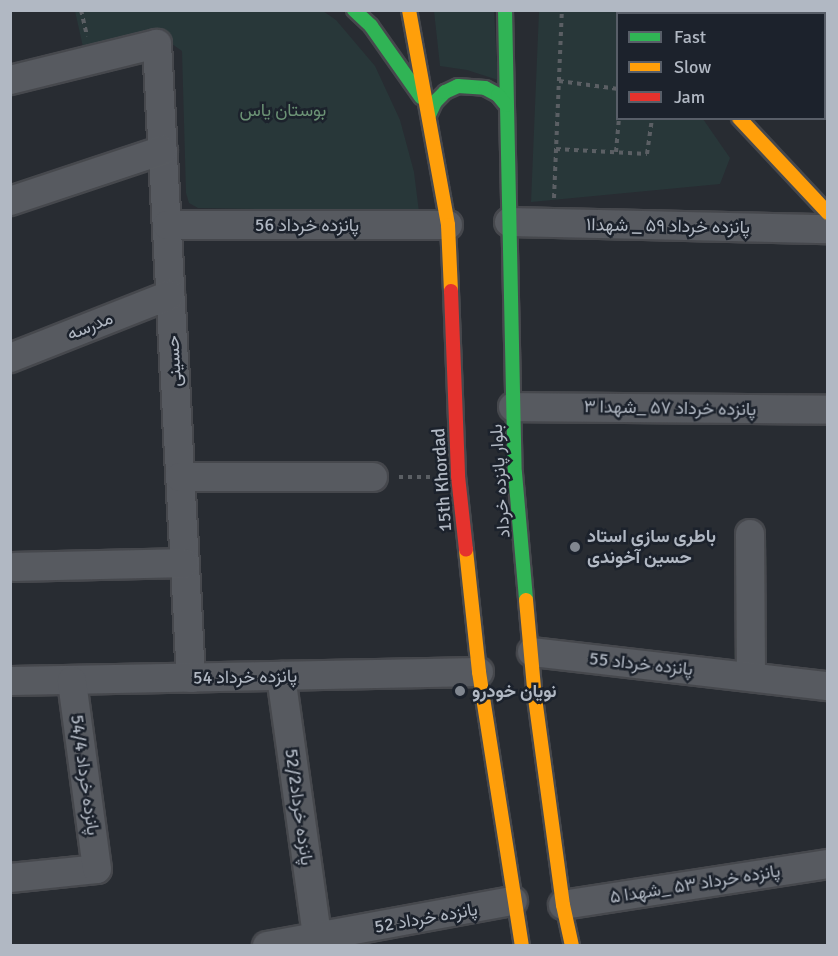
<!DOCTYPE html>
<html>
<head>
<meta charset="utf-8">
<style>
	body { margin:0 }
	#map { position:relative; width:838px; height:956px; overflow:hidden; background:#282c32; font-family:Signika,Vazirmatn,sans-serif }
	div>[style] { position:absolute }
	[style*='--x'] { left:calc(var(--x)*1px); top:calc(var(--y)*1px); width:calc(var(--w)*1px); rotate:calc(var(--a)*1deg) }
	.green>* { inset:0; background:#283739 }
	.path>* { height:4px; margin-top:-2px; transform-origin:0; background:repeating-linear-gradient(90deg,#5b5f64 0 4.5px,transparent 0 9px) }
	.roads { filter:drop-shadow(2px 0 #46484d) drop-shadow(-2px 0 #46484d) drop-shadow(0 2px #46484d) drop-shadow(0 -2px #46484d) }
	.street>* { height:28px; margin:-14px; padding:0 14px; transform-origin:14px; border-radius:14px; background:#575a60 }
	.fast>* { height:14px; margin:-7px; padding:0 7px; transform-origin:7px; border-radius:7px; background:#30b455 }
	.slow>* { height:14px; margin:-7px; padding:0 7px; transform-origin:7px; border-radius:7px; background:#ff9f0a }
	.jam>* { height:14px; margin:-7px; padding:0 7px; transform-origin:7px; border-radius:7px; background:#e5322d }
	.dots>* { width:16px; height:16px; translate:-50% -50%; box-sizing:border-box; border:3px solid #1c222c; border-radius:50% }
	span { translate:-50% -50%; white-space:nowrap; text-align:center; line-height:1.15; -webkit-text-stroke:5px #1c222c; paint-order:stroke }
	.park-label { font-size:18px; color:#6b9275 }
	.street-label { font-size:18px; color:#b1b8c3 }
	.poi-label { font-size:18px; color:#b1b8c3; font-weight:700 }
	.left { translate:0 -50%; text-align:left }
	.frame { position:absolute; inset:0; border:12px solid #b1b8c3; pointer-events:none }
	.legend { position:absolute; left:616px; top:12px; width:210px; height:108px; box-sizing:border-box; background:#1c222c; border:2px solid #585e68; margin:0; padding:8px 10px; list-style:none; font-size:18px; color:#b1b8c3 }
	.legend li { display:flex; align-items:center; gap:12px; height:30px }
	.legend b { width:30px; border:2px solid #585e68 }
</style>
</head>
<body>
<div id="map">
	<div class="green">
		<i style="clip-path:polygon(75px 11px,323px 11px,336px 20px,375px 66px,400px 120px,414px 172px,419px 212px,198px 208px,189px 203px,186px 193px,182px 51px,152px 30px,83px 47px)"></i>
		<i style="clip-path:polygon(434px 11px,494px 11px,498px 80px,467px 70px,440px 66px)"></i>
		<i style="clip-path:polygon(539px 11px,633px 11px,635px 13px,618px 14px,618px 118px,703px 119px,730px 158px,720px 184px,531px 202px)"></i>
	</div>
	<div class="path">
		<i style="--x:81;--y:10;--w:27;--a:77"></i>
		<i style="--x:559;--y:81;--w:60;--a:7.7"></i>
		<i style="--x:556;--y:149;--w:91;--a:3.1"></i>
		<i style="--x:647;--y:154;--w:36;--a:-82"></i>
		<i style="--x:616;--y:152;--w:34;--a:-85"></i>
		<i style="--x:554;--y:198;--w:188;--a:-87.6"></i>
		<i style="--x:399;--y:477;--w:32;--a:0"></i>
	</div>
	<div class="roads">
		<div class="street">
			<i style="--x:10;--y:80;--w:151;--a:-13.8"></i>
			<i style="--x:157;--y:44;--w:635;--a:86.93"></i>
			<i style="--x:10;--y:201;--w:161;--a:-18.4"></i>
			<i style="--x:509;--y:222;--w:319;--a:1.3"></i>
			<i style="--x:167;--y:225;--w:281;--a:0"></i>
			<i style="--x:10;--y:358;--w:172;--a:-21.5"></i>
			<i style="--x:513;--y:407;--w:315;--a:0.5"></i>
			<i style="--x:180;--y:477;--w:193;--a:0"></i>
			<i style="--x:750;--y:534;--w:142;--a:89.6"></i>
			<i style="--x:15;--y:567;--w:170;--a:-1.3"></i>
			<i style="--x:532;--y:652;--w:298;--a:6.6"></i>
			<i style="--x:281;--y:676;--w:263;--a:82.1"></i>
			<i style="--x:10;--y:681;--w:469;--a:-1.1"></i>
			<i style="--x:10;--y:878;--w:87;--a:-5.9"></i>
			<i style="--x:97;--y:869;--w:190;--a:-97.6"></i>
			<i style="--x:563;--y:905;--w:268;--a:-8.8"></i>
			<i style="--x:267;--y:946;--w:250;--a:-10.4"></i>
		</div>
		<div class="fast">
			<i style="--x:354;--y:10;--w:23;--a:43"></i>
			<i style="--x:371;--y:26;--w:87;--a:54.8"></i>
			<i style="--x:505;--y:10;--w:463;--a:88.8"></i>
			<i style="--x:515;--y:473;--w:127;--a:85"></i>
			<i style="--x:429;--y:115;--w:14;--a:-65"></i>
			<i style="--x:435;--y:102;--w:14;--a:-45"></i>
			<i style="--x:445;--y:92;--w:14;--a:-25"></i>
			<i style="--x:458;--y:86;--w:27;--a:4"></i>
			<i style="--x:485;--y:88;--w:15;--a:28"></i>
			<i style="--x:498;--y:95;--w:13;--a:51"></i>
		</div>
		<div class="slow">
			<i style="--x:409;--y:10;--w:219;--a:79.7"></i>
			<i style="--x:448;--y:225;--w:66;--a:87.4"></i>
			<i style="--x:658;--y:10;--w:4;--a:63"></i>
			<i style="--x:739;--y:118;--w:130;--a:46.9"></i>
			<i style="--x:466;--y:550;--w:123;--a:83.9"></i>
			<i style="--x:479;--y:672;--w:277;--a:81.1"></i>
			<i style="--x:526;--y:600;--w:98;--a:84.8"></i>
			<i style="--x:535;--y:698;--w:209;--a:82.3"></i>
			<i style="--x:563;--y:905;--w:42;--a:77.6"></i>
		</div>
		<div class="jam">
			<i style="--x:451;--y:291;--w:185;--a:87.8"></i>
			<i style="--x:458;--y:476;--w:74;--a:83.8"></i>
		</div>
	</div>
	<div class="dots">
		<i style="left:575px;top:547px;background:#818790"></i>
		<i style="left:460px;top:691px;background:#818790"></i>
	</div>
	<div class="park-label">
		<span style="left:283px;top:110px">بوستان یاس</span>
	</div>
	<div class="street-label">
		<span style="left:307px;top:225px">پانزده خرداد 56</span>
		<span style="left:668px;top:226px;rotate:1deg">پانزده خرداد ۵۹ _ شهدا۱</span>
		<span style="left:90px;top:326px;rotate:-22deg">مدرسه</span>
		<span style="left:174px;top:361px;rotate:-93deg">حسینی</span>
		<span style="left:670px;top:408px;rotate:1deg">پانزده خرداد ۵۷ _شهدا ۳</span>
		<span style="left:442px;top:480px;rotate:-94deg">15th Khordad</span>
		<span style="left:500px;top:481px;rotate:-94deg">بلوار پانزده خرداد</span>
		<span style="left:641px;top:664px;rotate:6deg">پانزده خرداد 55</span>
		<span style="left:245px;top:677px;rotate:-1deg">پانزده خرداد 54</span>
		<span style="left:85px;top:775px;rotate:82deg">پانزده خرداد 54/4</span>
		<span style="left:299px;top:807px;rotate:82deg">پانزده خرداد52/2</span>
		<span style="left:695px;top:884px;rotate:-9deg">پانزده خرداد ۵۳ _شهدا ۵</span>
		<span style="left:426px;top:918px;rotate:-10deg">پانزده خرداد 52</span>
	</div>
	<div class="poi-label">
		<span class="left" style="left:587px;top:547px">باطری سازی استاد<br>حسین آخوندی</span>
		<span class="left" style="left:472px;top:691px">نویان خودرو</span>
	</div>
	<div class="frame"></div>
	<ul class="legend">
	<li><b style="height:8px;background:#30b455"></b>Fast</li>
	<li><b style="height:8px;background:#ff9f0a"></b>Slow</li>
	<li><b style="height:8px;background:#e5322d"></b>Jam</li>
	</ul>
</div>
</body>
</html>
